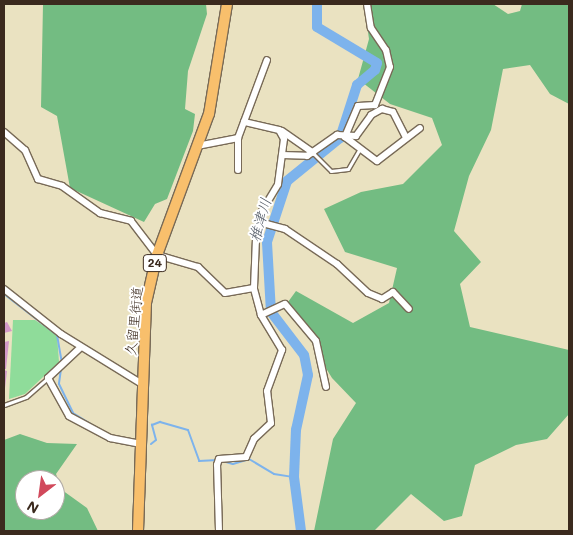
<!DOCTYPE html>
<html>
<head>
<meta charset="utf-8">
<style>
	body { margin:0 }
	#map { position:relative; width:573px; height:535px; overflow:hidden; background:#eae2c1; font-family:Mali,"Klee One",sans-serif }
	div>[style] { position:absolute }
	[style*='--x'] { left:calc(var(--x)*1px); top:calc(var(--y)*1px); width:calc(var(--w)*1px); rotate:calc(var(--a)*1deg) }
	.green>* { inset:0; background:#8fdc9a }
	.forest>* { inset:0; background:#73bc82 }
	.stream>* { height:2px; margin:-1px; padding:0 1px; transform-origin:1px; border-radius:1px; background:#7db3ec }
	.river>* { height:10px; margin:-5px; padding:0 5px; transform-origin:5px; border-radius:5px; background:#7db3ec }
	.building>* { inset:0; background:#d399c7 }
	.roads { filter:drop-shadow(1px 0 #786a57) drop-shadow(-1px 0 #786a57) drop-shadow(0 1px #786a57) drop-shadow(0 -1px #786a57) }
	.lane>* { height:3px; margin:-1.5px; padding:0 1.5px; transform-origin:1.5px; border-radius:1.5px; background:#fff }
	.street>* { height:6px; margin:-3px; padding:0 3px; transform-origin:3px; border-radius:3px; background:#fff }
	.primary>* { height:10px; margin:-5px; padding:0 5px; transform-origin:5px; border-radius:5px; background:#f8bf6c }
	span { translate:-50% -50%; white-space:nowrap; text-align:center; line-height:1.15; -webkit-text-stroke:4px #fff; paint-order:stroke }
	.shield-label span { padding:1px 4px; background:#fff; border:1px solid; border-radius:4px; -webkit-text-stroke-width:0 }
	.shield-label { font-size:12px; color:#3b2a1e; font-weight:700 }
	.street-label { font-size:14px; color:#3b2a1e }
	.water-label { font-size:15px; color:#525a66; font-style:italic }
	.frame { position:absolute; inset:0; border:5px solid #3b2a1e; pointer-events:none }
	.north { position:absolute; left:15px; top:470px; width:50px; height:50px; box-sizing:border-box; background:#fff; border:1px solid #b1aaa5; border-radius:50%; rotate:210deg; font-size:14px; font-weight:700; line-height:20px; text-align:center; color:#3b2a1e }
	.north::after { content:''; display:block; margin:auto; width:18px; height:22px; background:#d1495b; clip-path:polygon(50% 0,100% 100%,50% 72%,0 100%) }
</style>
</head>
<body>
<div id="map">
	<div class="green">
		<i style="clip-path:polygon(13px 320px,35px 320px,57px 335px,59px 362px,25px 394px,9px 399px)"></i>
	</div>
	<div class="forest">
		<i style="clip-path:polygon(43px 4px,206px 4px,207px 14px,188px 71px,185px 109px,195px 114px,193px 131px,167px 199px,155px 204px,144px 222px,70px 188px,57px 116px,41px 107px)"></i>
		<i style="clip-path:polygon(364px 4px,493px 4px,508px 14px,520px 11px,522px 4px,569px 4px,569px 104px,550px 94px,530px 65px,503px 69px,491px 130px,469px 176px,454px 231px,481px 262px,460px 284px,470px 327px,569px 350px,569px 414px,547px 439px,516px 445px,475px 465px,462px 516px,444px 521px,411px 494px,374px 531px,314px 531px,333px 439px,356px 403px,332px 378px,321px 360px,320px 345px,288px 302px,296px 291px,353px 323px,389px 303px,397px 268px,345px 252px,324px 209px,361px 192px,403px 184px,442px 145px,432px 118px,390px 104px,358px 79px,369px 39px)"></i>
		<i style="clip-path:polygon(evenodd,20px 434px,47px 443px,77px 444px,56px 474px,62px 490px,87px 508px,98px 531px,4px 531px,4px 440px,20px 434px,25px 480px,55px 480px,55px 510px,25px 510px,25px 480px)"></i>
	</div>
	<div class="stream">
		<i style="--x:4;--y:294;--w:67;--a:37.7"></i>
		<i style="--x:57;--y:335;--w:27;--a:80"></i>
		<i style="--x:61;--y:369;--w:15;--a:98"></i>
		<i style="--x:59;--y:384;--w:32;--a:64"></i>
		<i style="--x:73;--y:413;--w:28;--a:32"></i>
		<i style="--x:151;--y:444;--w:6;--a:-39"></i>
		<i style="--x:156;--y:440;--w:16;--a:-105"></i>
		<i style="--x:152;--y:425;--w:9;--a:-21"></i>
		<i style="--x:160;--y:422;--w:29;--a:16"></i>
		<i style="--x:188;--y:430;--w:33;--a:70"></i>
		<i style="--x:199;--y:461;--w:19;--a:-3"></i>
		<i style="--x:223;--y:461;--w:10;--a:17"></i>
		<i style="--x:233;--y:464;--w:17;--a:-17"></i>
		<i style="--x:249;--y:459;--w:29;--a:31"></i>
		<i style="--x:274;--y:474;--w:20;--a:9"></i>
	</div>
	<div class="river">
		<i style="--x:301;--y:531;--w:54;--a:-97.4"></i>
		<i style="--x:294;--y:477;--w:47;--a:-87.6"></i>
		<i style="--x:296;--y:430;--w:56;--a:-77.7"></i>
		<i style="--x:308;--y:375;--w:20;--a:-101"></i>
		<i style="--x:304;--y:355;--w:54;--a:-127.5"></i>
		<i style="--x:271;--y:312;--w:70;--a:-93.3"></i>
		<i style="--x:267;--y:242;--w:64;--a:-71.8"></i>
		<i style="--x:287;--y:181;--w:68;--a:-39.1"></i>
		<i style="--x:340;--y:138;--w:56;--a:-72.2"></i>
		<i style="--x:357;--y:85;--w:23;--a:-40"></i>
		<i style="--x:375;--y:70;--w:7;--a:-74"></i>
		<i style="--x:377;--y:63;--w:70;--a:-149"></i>
		<i style="--x:317;--y:27;--w:23;--a:-90"></i>
	</div>
	<div class="building">
		<i style="clip-path:polygon(7px 322px,12px 331px,4px 333px,4px 323px)"></i>
		<i style="clip-path:polygon(9px 341px,6px 369px,4px 369px,4px 342px)"></i>
		<i style="clip-path:polygon(4px 370px,7px 371px,5px 388px,4px 387px)"></i>
	</div>
	<div class="roads">
		<div class="lane">
			<i style="--x:314;--y:154;--w:24;--a:45"></i>
			<i style="--x:331;--y:171;--w:17;--a:-7"></i>
			<i style="--x:348;--y:169;--w:22;--a:-60"></i>
			<i style="--x:4;--y:405;--w:23;--a:-20"></i>
			<i style="--x:26;--y:397;--w:29;--a:-41"></i>
		</div>
		<div class="street">
			<i style="--x:367;--y:4;--w:24;--a:81"></i>
			<i style="--x:371;--y:28;--w:27;--a:56"></i>
			<i style="--x:386;--y:50;--w:17;--a:77"></i>
			<i style="--x:390;--y:67;--w:41;--a:111.5"></i>
			<i style="--x:375;--y:105;--w:17;--a:177"></i>
			<i style="--x:358;--y:106;--w:34;--a:113"></i>
			<i style="--x:345;--y:137;--w:40;--a:37"></i>
			<i style="--x:377;--y:161;--w:54;--a:-37.5"></i>
			<i style="--x:282;--y:131;--w:38;--a:35"></i>
			<i style="--x:4;--y:132;--w:28;--a:41"></i>
			<i style="--x:25;--y:150;--w:32;--a:66"></i>
			<i style="--x:38;--y:179;--w:25;--a:16"></i>
			<i style="--x:62;--y:186;--w:47;--a:35.4"></i>
			<i style="--x:100;--y:213;--w:32;--a:14"></i>
			<i style="--x:131;--y:221;--w:43;--a:52.6"></i>
			<i style="--x:157;--y:255;--w:43;--a:16.3"></i>
			<i style="--x:198;--y:267;--w:37;--a:44"></i>
			<i style="--x:225;--y:293;--w:29;--a:-10"></i>
			<i style="--x:197;--y:146;--w:42;--a:-11"></i>
			<i style="--x:282;--y:155;--w:25;--a:2"></i>
			<i style="--x:307;--y:156;--w:37;--a:-35"></i>
			<i style="--x:337;--y:135;--w:19;--a:3"></i>
			<i style="--x:356;--y:136;--w:26;--a:-54"></i>
			<i style="--x:371;--y:115;--w:13;--a:-29"></i>
			<i style="--x:382;--y:109;--w:11;--a:15"></i>
			<i style="--x:393;--y:112;--w:29;--a:63"></i>
			<i style="--x:238;--y:170;--w:32;--a:-90"></i>
			<i style="--x:238;--y:138;--w:83;--a:-69.6"></i>
			<i style="--x:259;--y:222;--w:27;--a:15"></i>
			<i style="--x:285;--y:229;--w:63;--a:33.9"></i>
			<i style="--x:337;--y:264;--w:42;--a:43.1"></i>
			<i style="--x:368;--y:293;--w:15;--a:23"></i>
			<i style="--x:382;--y:299;--w:13;--a:-32"></i>
			<i style="--x:393;--y:292;--w:23;--a:47"></i>
			<i style="--x:4;--y:289;--w:73;--a:38.3"></i>
			<i style="--x:61;--y:334;--w:95;--a:31.7"></i>
			<i style="--x:261;--y:315;--w:26;--a:-25"></i>
			<i style="--x:285;--y:304;--w:48;--a:50"></i>
			<i style="--x:316;--y:341;--w:47;--a:77.7"></i>
			<i style="--x:81;--y:347;--w:45;--a:136.8"></i>
			<i style="--x:48;--y:378;--w:43;--a:61.1"></i>
			<i style="--x:69;--y:416;--w:47;--a:28.2"></i>
			<i style="--x:110;--y:438;--w:33;--a:11"></i>
			<i style="--x:219;--y:531;--w:66;--a:-91.7"></i>
			<i style="--x:217;--y:465;--w:6;--a:-72"></i>
			<i style="--x:219;--y:459;--w:27;--a:-4"></i>
			<i style="--x:246;--y:457;--w:20;--a:-66"></i>
			<i style="--x:254;--y:439;--w:23;--a:-43"></i>
			<i style="--x:271;--y:423;--w:32;--a:-97"></i>
			<i style="--x:267;--y:391;--w:44;--a:-69.9"></i>
			<i style="--x:282;--y:350;--w:41;--a:-121"></i>
			<i style="--x:261;--y:315;--w:28;--a:-105"></i>
			<i style="--x:254;--y:288;--w:50;--a:-87.7"></i>
			<i style="--x:256;--y:238;--w:28;--a:-77"></i>
			<i style="--x:262;--y:211;--w:31;--a:-59"></i>
			<i style="--x:278;--y:184;--w:45;--a:-82.4"></i>
			<i style="--x:284;--y:139;--w:10;--a:-119"></i>
			<i style="--x:279;--y:130;--w:36;--a:-167"></i>
		</div>
		<div class="primary">
			<i style="--x:138;--y:531;--w:228;--a:-88"></i>
			<i style="--x:146;--y:303;--w:49;--a:-77.1"></i>
			<i style="--x:157;--y:255;--w:150;--a:-69.8"></i>
			<i style="--x:209;--y:114;--w:111;--a:-80.7"></i>
		</div>
	</div>
	<div class="shield-label">
		<span style="left:155px;top:263px">24</span>
	</div>
	<div class="street-label">
		<span style="left:134px;top:321px;rotate:-84deg">久留里街道</span>
	</div>
	<div class="water-label">
		<span style="left:260px;top:220px;rotate:-74deg">椎津川</span>
	</div>
	<div class="frame"></div>
	<div class="north">N</div>
</div>
</body>
</html>
